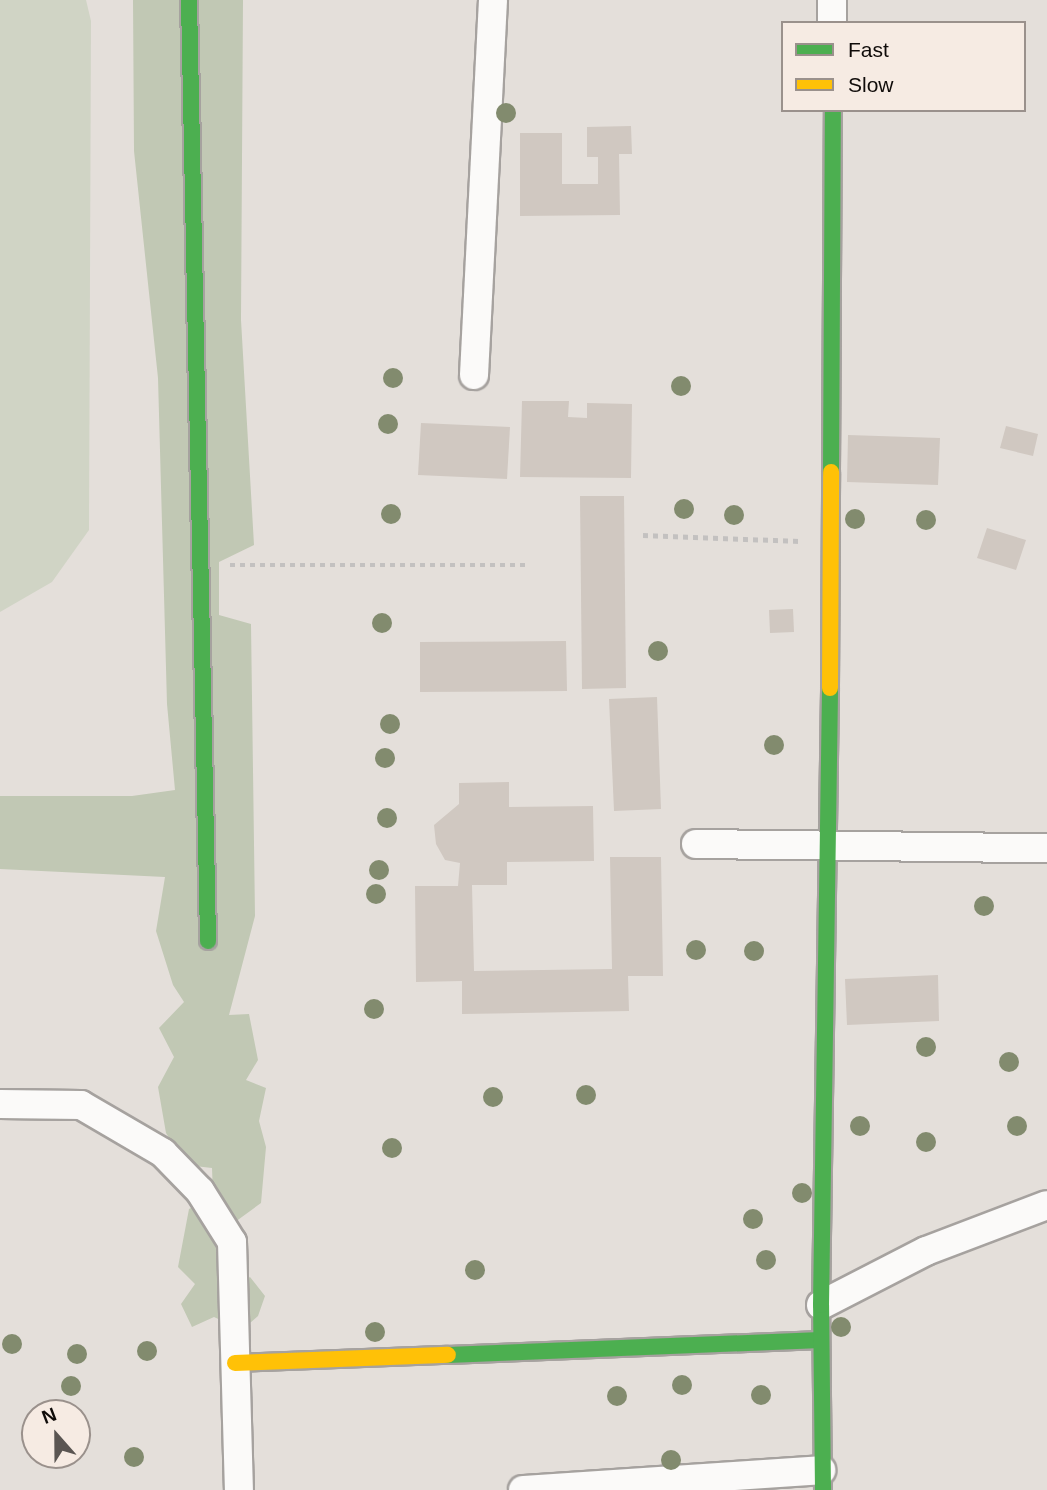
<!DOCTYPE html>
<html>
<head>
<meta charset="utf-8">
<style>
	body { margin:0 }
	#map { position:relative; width:1047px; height:1490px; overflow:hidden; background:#e4dfda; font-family:Helvetica,sans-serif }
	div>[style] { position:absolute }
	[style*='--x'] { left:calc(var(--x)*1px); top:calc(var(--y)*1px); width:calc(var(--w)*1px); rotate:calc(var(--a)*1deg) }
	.green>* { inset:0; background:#d0d4c5 }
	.forest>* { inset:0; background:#c1c8b4 }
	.building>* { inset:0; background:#d0c8c1 }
	.path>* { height:4.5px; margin-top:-2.25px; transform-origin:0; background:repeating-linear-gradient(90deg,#c3c1c0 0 5px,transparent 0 10px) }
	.roads { filter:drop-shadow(2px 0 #a6a29f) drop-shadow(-2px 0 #a6a29f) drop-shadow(0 2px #a6a29f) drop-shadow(0 -2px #a6a29f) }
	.street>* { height:28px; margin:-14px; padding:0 14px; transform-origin:14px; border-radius:14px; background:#fbfaf9 }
	.fast>* { height:16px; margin:-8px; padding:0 8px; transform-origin:8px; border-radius:8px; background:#4caf50 }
	.slow>* { height:16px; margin:-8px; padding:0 8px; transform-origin:8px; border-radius:8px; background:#ffc107 }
	.trees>* { width:20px; height:20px; margin:-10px; border-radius:50%; background:#828b6e }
	span { translate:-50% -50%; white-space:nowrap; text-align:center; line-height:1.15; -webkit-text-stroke:5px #f6ebe3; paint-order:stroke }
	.legend { position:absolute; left:781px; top:21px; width:245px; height:91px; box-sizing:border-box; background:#f6ebe3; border:2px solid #9a918c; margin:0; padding:9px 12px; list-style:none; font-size:21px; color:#0f0b09 }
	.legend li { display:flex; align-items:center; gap:14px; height:35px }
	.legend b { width:35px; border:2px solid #9a918c }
	.north { position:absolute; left:21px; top:1399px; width:70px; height:70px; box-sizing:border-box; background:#f6ebe3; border:2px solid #9a918c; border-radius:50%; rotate:339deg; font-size:19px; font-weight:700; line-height:28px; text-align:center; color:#0f0b09 }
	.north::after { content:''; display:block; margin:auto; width:24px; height:32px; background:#5a5552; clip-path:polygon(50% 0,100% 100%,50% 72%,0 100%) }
</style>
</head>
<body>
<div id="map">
	<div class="green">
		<i style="clip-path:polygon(0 0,86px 0,91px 21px,89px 530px,52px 582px,0 612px)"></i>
	</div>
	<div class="forest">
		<i style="clip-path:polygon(133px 0,243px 0,241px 320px,254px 545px,219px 562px,219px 615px,251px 624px,255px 916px,229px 1015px,249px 1014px,258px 1060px,246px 1080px,266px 1088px,259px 1121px,266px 1147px,261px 1203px,235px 1222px,224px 1292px,250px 1277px,265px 1296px,258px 1316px,242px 1330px,214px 1317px,192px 1327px,181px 1304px,195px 1284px,178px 1267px,189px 1209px,213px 1196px,212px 1168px,186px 1165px,166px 1133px,158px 1087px,174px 1057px,159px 1028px,184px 1002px,173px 985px,156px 931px,165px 877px,0 869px,0 796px,132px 796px,175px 790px,167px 704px,158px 378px,134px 151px)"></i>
	</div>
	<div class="building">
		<i style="clip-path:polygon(631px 126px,632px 154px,619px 154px,620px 215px,520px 216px,520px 133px,562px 133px,562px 184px,598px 184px,598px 157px,587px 157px,587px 127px)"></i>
		<i style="clip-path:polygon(522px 401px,569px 401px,568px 417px,587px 418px,587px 403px,632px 404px,631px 478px,520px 477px)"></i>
		<i style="clip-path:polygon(421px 423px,510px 427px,507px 479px,418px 475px)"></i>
		<i style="clip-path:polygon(1006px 426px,1038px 434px,1033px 456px,1000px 448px)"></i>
		<i style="clip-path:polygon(848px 435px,940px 438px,938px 485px,847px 482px)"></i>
		<i style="clip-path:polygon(580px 496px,624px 496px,626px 688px,582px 689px)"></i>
		<i style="clip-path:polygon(987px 528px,1026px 540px,1016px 570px,977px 558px)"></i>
		<i style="clip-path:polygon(793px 609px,794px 632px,770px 633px,769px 610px)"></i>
		<i style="clip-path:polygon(566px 641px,567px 691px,420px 692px,420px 642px)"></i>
		<i style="clip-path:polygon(657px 697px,661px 809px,614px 811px,609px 699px)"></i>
		<i style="clip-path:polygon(509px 782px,509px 807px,593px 806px,594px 861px,507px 862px,507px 885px,472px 885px,474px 971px,612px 969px,610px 857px,661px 857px,663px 976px,628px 976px,629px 1011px,462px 1014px,462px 981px,416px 982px,415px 886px,458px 886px,460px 863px,445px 860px,436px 844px,434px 825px,459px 804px,459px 783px)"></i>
		<i style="clip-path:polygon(938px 975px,939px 1021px,847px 1025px,845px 979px)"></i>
	</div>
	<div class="path">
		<i style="--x:643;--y:535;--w:157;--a:2.2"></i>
		<i style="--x:230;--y:565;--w:298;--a:0"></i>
	</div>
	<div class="roads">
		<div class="street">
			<i style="--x:832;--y:0;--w:23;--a:90"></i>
			<i style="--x:474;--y:375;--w:375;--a:-87.1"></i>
			<i style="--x:696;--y:844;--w:351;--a:0.7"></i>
			<i style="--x:0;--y:1104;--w:81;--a:0.7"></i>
			<i style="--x:81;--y:1105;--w:95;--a:30.3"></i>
			<i style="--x:163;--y:1153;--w:53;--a:45.8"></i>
			<i style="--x:200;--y:1191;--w:60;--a:57.9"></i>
			<i style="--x:232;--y:1242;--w:248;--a:88.4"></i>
			<i style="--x:821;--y:1305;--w:118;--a:-27.2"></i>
			<i style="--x:926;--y:1251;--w:129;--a:-20.8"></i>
			<i style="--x:523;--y:1490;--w:299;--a:-3.8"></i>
		</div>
		<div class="fast">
			<i style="--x:189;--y:0;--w:941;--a:88.84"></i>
			<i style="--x:831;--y:472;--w:362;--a:-89.7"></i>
			<i style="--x:448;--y:1355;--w:373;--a:-2.3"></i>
			<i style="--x:823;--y:1490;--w:185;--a:-90.6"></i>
			<i style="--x:821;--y:1305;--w:617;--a:-89.16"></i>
		</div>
		<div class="slow">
			<i style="--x:830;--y:688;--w:216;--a:-89.7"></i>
			<i style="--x:235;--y:1363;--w:213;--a:-2.2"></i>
		</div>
	</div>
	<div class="trees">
		<i style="left:506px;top:113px"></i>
		<i style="left:393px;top:378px"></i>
		<i style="left:681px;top:386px"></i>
		<i style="left:388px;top:424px"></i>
		<i style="left:684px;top:509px"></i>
		<i style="left:391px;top:514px"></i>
		<i style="left:734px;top:515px"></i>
		<i style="left:855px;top:519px"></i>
		<i style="left:926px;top:520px"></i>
		<i style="left:382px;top:623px"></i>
		<i style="left:658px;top:651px"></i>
		<i style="left:390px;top:724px"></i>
		<i style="left:774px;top:745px"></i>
		<i style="left:385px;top:758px"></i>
		<i style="left:387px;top:818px"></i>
		<i style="left:379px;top:870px"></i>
		<i style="left:376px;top:894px"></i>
		<i style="left:984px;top:906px"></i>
		<i style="left:696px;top:950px"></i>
		<i style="left:754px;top:951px"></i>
		<i style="left:374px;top:1009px"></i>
		<i style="left:926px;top:1047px"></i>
		<i style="left:1009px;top:1062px"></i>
		<i style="left:586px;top:1095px"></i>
		<i style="left:493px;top:1097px"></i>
		<i style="left:860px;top:1126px"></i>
		<i style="left:1017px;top:1126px"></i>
		<i style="left:926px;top:1142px"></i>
		<i style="left:392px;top:1148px"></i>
		<i style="left:802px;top:1193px"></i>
		<i style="left:753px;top:1219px"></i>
		<i style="left:766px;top:1260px"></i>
		<i style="left:475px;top:1270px"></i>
		<i style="left:841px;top:1327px"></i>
		<i style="left:375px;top:1332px"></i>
		<i style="left:12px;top:1344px"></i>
		<i style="left:147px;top:1351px"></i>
		<i style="left:77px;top:1354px"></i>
		<i style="left:682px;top:1385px"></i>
		<i style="left:71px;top:1386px"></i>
		<i style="left:761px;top:1395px"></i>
		<i style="left:617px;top:1396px"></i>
		<i style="left:134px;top:1457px"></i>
		<i style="left:671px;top:1460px"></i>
	</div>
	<ul class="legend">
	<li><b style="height:9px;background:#4caf50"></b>Fast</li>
	<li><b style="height:9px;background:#ffc107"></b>Slow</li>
	</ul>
	<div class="north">N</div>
</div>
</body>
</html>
